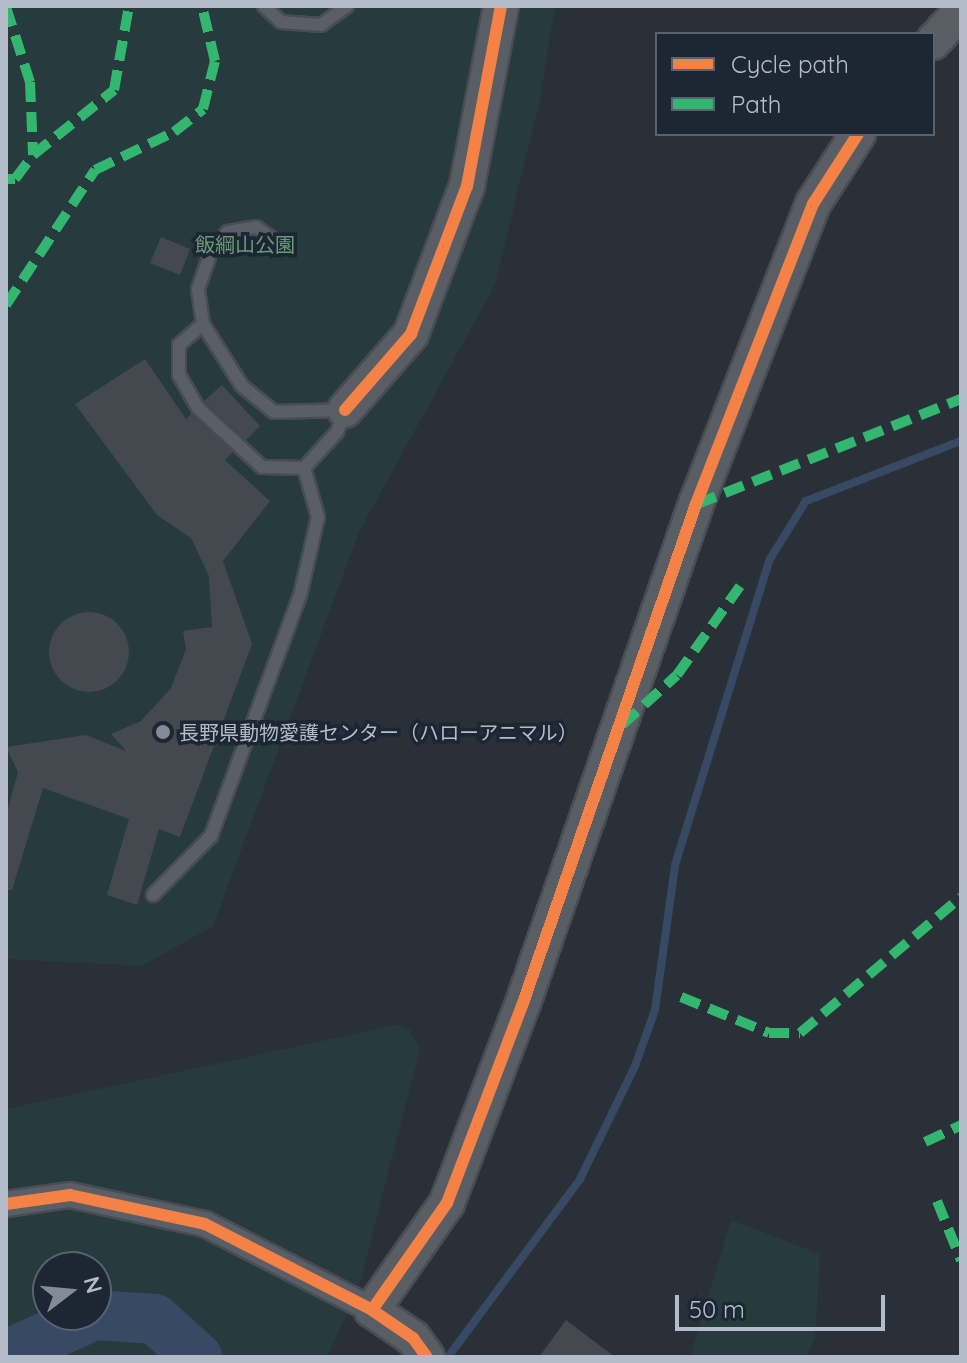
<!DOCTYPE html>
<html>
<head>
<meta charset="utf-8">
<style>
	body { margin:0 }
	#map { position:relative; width:967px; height:1363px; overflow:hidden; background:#2a3038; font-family:Quicksand,"Noto Sans JP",sans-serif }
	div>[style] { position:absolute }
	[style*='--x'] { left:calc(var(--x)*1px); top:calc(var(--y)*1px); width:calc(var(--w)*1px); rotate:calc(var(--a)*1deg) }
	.green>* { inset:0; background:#273a3e }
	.stream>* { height:8px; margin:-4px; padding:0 4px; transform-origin:4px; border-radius:4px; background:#384963 }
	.river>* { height:50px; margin:-25px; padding:0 25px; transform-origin:25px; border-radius:25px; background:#384963 }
	.building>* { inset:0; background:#444950 }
	.round { border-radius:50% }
	.roads { filter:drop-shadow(2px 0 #484c53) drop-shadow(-2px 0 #484c53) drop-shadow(0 2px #484c53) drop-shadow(0 -2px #484c53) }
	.lane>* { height:12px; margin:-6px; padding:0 6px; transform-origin:6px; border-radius:6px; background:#5a5e66 }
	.street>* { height:24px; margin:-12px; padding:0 12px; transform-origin:12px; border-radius:12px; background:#5a5e66 }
	.secondary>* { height:34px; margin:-17px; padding:0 17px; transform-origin:17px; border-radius:17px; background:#595d64 }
	.quiet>* { height:10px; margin-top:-5px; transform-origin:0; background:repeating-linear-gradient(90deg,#33b770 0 20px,transparent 0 30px) }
	.cycleway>* { height:12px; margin:-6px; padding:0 6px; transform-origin:6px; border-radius:6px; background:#f48246 }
	.dots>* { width:22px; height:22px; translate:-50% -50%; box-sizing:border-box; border:4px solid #1d2633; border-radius:50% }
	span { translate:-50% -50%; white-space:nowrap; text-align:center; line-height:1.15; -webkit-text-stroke:7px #1d2633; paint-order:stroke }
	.park-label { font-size:20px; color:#6b9a76 }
	.poi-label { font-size:20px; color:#b4bcc9 }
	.left { translate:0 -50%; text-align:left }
	.frame { position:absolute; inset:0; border:8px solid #b4bcc9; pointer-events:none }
	.legend { position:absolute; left:655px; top:32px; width:280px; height:104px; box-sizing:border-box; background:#1d2633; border:2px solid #59626f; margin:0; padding:10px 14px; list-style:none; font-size:24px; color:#b4bcc9 }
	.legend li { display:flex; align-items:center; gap:16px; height:40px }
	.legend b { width:40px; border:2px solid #59626f }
	.north { position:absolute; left:32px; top:1251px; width:80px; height:80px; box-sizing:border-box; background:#1d2633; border:2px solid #59626f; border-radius:50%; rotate:74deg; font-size:22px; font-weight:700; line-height:32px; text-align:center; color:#b4bcc9 }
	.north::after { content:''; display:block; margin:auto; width:28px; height:36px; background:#848b96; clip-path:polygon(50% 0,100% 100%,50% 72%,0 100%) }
	.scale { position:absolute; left:675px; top:1295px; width:210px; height:36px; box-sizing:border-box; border:4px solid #b4bcc9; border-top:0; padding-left:10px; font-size:24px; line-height:28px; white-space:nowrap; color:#b4bcc9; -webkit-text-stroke:6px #1d2633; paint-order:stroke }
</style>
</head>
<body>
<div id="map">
	<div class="green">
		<i style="clip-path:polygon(6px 6px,555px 6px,540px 99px,495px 285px,359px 532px,213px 926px,142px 966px,6px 959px)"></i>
		<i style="clip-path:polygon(evenodd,396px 1025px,409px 1029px,420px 1049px,358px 1291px,327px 1357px,6px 1357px,6px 1109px,396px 1025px,48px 1267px,96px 1267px,96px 1315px,48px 1315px,48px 1267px)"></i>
		<i style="clip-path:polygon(731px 1220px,820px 1254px,815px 1339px,805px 1357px,690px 1357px)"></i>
	</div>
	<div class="stream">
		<i style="--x:448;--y:1357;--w:222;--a:-53.4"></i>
		<i style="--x:580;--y:1179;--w:126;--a:-64"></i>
		<i style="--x:635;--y:1066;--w:59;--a:-70.3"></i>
		<i style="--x:655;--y:1010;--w:146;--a:-82.1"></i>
		<i style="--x:675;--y:865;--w:320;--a:-72.8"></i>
		<i style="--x:770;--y:559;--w:68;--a:-58.2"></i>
		<i style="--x:806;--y:501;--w:166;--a:-21.2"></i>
	</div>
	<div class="river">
		<i style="--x:6;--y:1355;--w:97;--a:-24.4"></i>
		<i style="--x:94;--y:1315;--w:61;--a:3.8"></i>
		<i style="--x:155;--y:1319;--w:57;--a:42.1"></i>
	</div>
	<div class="building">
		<i style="clip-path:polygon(161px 237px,190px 249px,180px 275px,150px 263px)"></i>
		<i style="clip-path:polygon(145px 359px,186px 419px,191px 414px,233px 452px,225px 460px,270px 501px,223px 561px,252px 644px,180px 837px,159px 829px,137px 905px,107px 895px,129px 819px,43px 788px,12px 890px,6px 890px,6px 815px,18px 772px,6px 747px,86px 735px,126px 751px,111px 734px,141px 721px,171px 688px,186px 649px,183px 631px,212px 627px,209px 576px,191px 538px,157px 515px,75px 404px)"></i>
		<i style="clip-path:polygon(222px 385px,260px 426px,246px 440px,204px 401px)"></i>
		<i class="round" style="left:49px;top:612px;width:80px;height:80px"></i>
		<i style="clip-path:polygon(566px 1320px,615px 1357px,539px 1357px)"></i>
	</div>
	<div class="roads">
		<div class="lane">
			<i style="--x:264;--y:6;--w:23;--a:43"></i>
			<i style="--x:281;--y:22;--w:40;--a:4.3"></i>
			<i style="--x:321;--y:25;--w:32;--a:-36"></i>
			<i style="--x:203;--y:324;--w:32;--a:139"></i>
			<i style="--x:179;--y:345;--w:30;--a:90"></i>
			<i style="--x:179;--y:375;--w:38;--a:60"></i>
			<i style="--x:198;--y:408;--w:87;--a:42.7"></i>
			<i style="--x:262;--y:467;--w:42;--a:1.4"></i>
			<i style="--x:153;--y:895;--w:83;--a:-45.5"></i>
			<i style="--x:211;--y:836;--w:256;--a:-69.7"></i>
			<i style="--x:300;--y:596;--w:81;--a:-77.2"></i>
			<i style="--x:318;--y:517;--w:51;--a:-105.9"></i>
			<i style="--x:304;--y:468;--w:49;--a:-47.5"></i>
			<i style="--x:337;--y:432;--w:23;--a:-70"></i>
			<i style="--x:345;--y:410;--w:71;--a:178.4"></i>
			<i style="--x:274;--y:412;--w:41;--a:-140.9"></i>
			<i style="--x:242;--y:386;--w:73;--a:-122.2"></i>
			<i style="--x:203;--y:324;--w:35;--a:-98"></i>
			<i style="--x:198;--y:289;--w:42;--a:-70.7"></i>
			<i style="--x:212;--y:249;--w:23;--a:-47"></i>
			<i style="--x:228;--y:232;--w:28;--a:-10"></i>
			<i style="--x:256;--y:227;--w:22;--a:36"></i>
		</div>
		<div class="street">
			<i style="--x:6;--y:1204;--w:65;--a:-8"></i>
			<i style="--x:70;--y:1195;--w:138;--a:12.1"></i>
			<i style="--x:205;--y:1224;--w:188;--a:27.2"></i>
		</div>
		<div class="secondary">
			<i style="--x:933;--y:42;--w:42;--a:-47.9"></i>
			<i style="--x:345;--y:410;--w:101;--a:-49"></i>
			<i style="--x:411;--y:334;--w:158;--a:-69.3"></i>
			<i style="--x:467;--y:186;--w:183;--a:-79.3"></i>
			<i style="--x:427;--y:1357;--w:24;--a:-126"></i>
			<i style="--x:413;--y:1338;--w:50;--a:-145.7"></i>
			<i style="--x:372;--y:1310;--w:131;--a:-55"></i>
			<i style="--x:447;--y:1203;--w:214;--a:-69.2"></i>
			<i style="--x:523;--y:1003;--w:528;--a:-70.88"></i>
			<i style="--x:696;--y:504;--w:322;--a:-68.7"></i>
			<i style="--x:813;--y:204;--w:83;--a:-57.3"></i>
		</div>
	</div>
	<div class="quiet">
		<i style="--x:6;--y:7;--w:79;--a:72.3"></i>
		<i style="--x:30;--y:82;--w:73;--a:87.6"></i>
		<i style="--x:6;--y:179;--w:9;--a:0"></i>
		<i style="--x:15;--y:179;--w:30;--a:-53"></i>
		<i style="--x:33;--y:155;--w:104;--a:-38.7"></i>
		<i style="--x:114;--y:90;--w:85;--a:-79.9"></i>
		<i style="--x:6;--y:305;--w:162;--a:-56.6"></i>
		<i style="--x:95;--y:170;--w:88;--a:-25.7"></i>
		<i style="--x:174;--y:132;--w:37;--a:-38"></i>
		<i style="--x:203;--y:109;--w:49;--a:-76"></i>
		<i style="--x:215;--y:61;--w:57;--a:-103.3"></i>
		<i style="--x:697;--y:504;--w:284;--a:-21.7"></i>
		<i style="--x:622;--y:725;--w:74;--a:-42.3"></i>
		<i style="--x:677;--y:675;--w:109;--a:-54.7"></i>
		<i style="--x:681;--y:997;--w:95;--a:22.2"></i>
		<i style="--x:769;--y:1033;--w:31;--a:0"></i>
		<i style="--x:800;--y:1033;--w:211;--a:-40.2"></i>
		<i style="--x:925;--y:1142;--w:40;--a:-25"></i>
		<i style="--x:937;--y:1201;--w:64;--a:67.9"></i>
	</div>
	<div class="cycleway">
		<i style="--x:345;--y:410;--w:101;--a:-49"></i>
		<i style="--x:411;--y:334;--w:158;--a:-69.3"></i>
		<i style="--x:467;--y:186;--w:183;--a:-79.3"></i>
		<i style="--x:6;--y:1204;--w:65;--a:-8"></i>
		<i style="--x:70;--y:1195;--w:138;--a:12.1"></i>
		<i style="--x:205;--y:1224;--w:188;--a:27.2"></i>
		<i style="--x:372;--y:1310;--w:50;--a:34.3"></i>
		<i style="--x:413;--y:1338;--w:24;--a:54"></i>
		<i style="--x:372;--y:1310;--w:131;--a:-55"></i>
		<i style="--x:447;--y:1203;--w:214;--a:-69.2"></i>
		<i style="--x:523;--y:1003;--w:528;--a:-70.88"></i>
		<i style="--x:696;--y:504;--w:322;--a:-68.7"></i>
		<i style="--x:813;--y:204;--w:83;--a:-57.3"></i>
	</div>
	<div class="dots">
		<i style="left:163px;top:732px;background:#848b96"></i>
	</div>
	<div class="park-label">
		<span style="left:245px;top:244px">飯綱山公園</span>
	</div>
	<div class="poi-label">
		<span class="left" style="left:179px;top:732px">長野県動物愛護センター（ハローアニマル）</span>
	</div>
	<div class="frame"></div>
	<ul class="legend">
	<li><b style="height:10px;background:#f48246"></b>Cycle path</li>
	<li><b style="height:10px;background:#33b770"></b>Path</li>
	</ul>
	<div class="north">N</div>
	<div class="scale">50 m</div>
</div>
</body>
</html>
